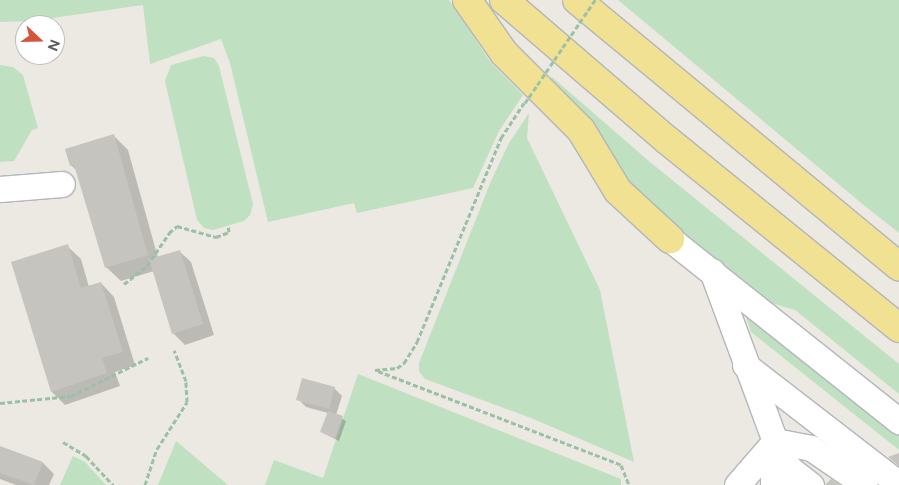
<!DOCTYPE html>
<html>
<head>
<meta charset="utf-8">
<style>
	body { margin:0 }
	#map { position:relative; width:899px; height:485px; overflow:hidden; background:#ebe9e1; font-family:Figtree,sans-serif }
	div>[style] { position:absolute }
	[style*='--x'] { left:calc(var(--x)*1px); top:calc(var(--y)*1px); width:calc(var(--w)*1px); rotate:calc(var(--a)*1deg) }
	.green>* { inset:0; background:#c0e0c2 }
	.shadow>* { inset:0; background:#0003 }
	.building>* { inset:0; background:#c6c4be }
	.path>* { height:3px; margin-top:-1.5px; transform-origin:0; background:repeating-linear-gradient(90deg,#9ac0a7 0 5px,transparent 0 7.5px) }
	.roads { filter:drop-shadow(1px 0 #b3b6ba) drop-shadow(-1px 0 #b3b6ba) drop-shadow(0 1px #b3b6ba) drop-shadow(0 -1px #b3b6ba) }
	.minor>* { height:25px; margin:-12.5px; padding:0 12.5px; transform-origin:12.5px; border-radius:12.5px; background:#fff }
	.highway>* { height:28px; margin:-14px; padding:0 14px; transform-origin:14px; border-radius:14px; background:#f1e192 }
	.path-bridge>* { height:3px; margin-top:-1.5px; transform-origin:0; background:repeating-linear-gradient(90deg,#9ac0a7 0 5px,transparent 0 7.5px) }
	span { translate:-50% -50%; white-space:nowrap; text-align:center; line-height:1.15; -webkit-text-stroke:4.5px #fff; paint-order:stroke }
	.north { position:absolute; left:15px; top:15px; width:50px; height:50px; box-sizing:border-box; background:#fff; border:1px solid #bdbebf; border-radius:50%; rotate:111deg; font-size:14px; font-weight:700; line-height:20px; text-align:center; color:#595c60 }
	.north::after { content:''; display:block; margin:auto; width:18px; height:22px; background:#d5553c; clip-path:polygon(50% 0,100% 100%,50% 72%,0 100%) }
</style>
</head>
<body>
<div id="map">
	<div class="green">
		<i style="clip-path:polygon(0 0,449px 0,491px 63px,523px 95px,499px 131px,473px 188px,357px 213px,354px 203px,268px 222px,230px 63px,221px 39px,150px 64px,143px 5px,32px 21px,0 22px)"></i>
		<i style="clip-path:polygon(618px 0,899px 0,899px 233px,860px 202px)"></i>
		<i style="clip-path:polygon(203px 56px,214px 58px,219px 66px,253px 204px,250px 215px,244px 221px,213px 230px,204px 228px,197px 220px,165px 81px,171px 65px)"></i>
		<i style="clip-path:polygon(0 65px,13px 67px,23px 75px,38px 128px,32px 130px,14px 161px,0 162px)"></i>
		<i style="clip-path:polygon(552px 77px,650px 162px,899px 364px,899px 394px,795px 310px,758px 299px,659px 220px,548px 83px)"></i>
		<i style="clip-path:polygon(529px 113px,527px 138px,600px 290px,634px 462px,531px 418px,425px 379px,419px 371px,419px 363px,491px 181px,509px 143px)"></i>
		<i style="clip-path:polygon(745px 314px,899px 436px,899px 450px,751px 332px)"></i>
		<i style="clip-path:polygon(358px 374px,621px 479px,621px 485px,265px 485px,274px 460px,323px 478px)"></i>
		<i style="clip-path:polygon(176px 441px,228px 485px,158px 485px)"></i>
		<i style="clip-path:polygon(73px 456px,85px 462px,106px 485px,60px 485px)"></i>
	</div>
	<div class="shadow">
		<i style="clip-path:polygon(114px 136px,128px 150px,158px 258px,179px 251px,191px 262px,214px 335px,185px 345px,173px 333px,154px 271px,121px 281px,106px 267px,77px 171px,71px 165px)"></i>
		<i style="clip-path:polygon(67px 246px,81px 259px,89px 287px,101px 283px,114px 297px,135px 365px,115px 372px,120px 386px,65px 405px,52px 392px)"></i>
		<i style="clip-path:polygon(334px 388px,342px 396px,336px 415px,346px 421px,339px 441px,321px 432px,328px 413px,306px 407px,298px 399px)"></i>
		<i style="clip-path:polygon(0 447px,43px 463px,54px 474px,49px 485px,16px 485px,0 479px)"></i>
	</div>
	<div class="building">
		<i style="clip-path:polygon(114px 134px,148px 255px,105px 268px,74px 165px,70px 166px,65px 149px)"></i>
		<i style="clip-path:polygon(68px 244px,81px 288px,101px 282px,123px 352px,102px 358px,107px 373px,51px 392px,11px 262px)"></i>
		<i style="clip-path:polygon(180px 250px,203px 324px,172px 334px,149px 259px)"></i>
		<i style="clip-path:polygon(302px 378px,335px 387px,329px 409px,296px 400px)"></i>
		<i style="clip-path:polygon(328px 411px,343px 416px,335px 438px,320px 432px)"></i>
		<i style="clip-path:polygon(0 446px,43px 462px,34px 485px,0 473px)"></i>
		<i style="clip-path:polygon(899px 453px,899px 466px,888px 457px)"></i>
		<i style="clip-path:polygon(831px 479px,840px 485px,825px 485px)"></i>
	</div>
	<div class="path">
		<i style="--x:124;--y:284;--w:29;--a:-38"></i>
		<i style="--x:147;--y:266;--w:40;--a:-56"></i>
		<i style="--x:169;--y:233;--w:11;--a:-41"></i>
		<i style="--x:177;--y:226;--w:41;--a:15.8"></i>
		<i style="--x:216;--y:237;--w:14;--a:-21"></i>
		<i style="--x:229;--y:232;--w:6;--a:-99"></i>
		<i style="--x:375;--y:370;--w:22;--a:-5"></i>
		<i style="--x:397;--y:368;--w:9;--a:-36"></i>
		<i style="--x:404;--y:363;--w:25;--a:-58"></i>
		<i style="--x:417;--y:342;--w:221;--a:-67.6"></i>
		<i style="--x:501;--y:138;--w:42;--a:-56.7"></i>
		<i style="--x:378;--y:371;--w:261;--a:21.1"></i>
		<i style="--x:621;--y:465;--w:22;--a:68"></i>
		<i style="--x:0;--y:403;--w:71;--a:-5.6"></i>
		<i style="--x:71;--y:396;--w:86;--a:-26.3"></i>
		<i style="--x:63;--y:442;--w:27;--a:31"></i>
		<i style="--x:86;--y:456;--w:40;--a:47"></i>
		<i style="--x:145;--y:485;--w:38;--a:-72"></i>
		<i style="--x:157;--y:449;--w:56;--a:-57.4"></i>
		<i style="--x:187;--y:402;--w:21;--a:-93"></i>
		<i style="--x:186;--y:381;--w:33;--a:-111"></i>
	</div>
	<div class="roads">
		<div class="minor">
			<i style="--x:0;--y:189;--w:62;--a:-4.6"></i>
			<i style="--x:670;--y:239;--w:293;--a:38.5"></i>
			<i style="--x:712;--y:271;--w:181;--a:69.7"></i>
			<i style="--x:775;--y:441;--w:30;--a:63"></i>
			<i style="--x:789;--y:468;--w:28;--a:38"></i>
			<i style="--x:745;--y:365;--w:195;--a:37.7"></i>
			<i style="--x:775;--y:441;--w:37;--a:11"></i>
			<i style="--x:811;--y:448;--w:65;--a:34.4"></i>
			<i style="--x:775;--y:441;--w:40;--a:92.9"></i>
			<i style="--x:773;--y:481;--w:6;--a:45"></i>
			<i style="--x:737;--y:485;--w:58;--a:-49.2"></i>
		</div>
		<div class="highway">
			<i style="--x:467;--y:0;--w:65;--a:55.1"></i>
			<i style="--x:504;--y:53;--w:109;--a:45"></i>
			<i style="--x:581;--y:130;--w:71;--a:58.8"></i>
			<i style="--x:618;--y:191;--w:71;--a:42.7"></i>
			<i style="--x:504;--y:0;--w:215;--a:40.7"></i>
			<i style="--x:667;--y:140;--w:299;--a:39"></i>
			<i style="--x:577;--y:0;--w:418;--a:39.6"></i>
		</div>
	</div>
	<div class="path-bridge">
		<i style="--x:525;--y:103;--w:125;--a:-55.8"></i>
	</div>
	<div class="north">N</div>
</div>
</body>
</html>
